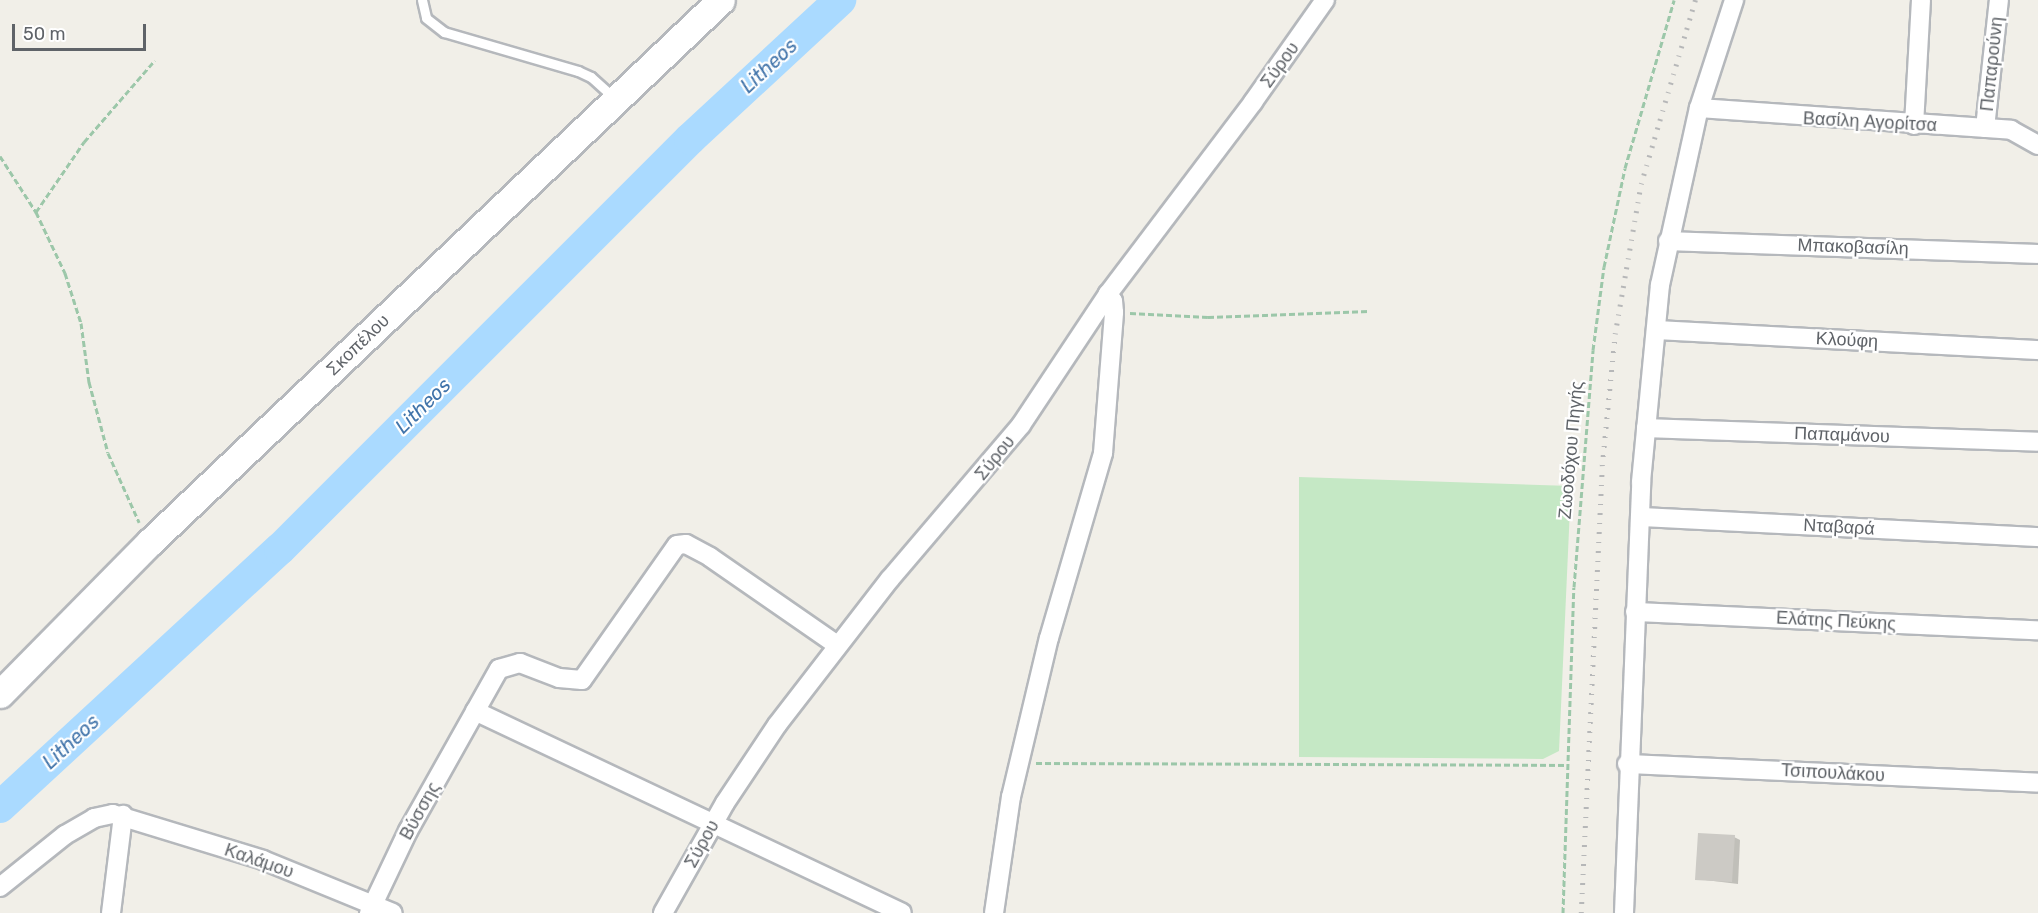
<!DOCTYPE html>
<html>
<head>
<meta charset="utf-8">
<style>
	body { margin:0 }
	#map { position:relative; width:2038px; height:913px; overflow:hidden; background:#f1efe8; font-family:Rubik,sans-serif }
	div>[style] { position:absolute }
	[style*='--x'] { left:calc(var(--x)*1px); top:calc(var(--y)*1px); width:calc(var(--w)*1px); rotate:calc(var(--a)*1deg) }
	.green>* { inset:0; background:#c5e8c5 }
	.shadow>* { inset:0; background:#0003 }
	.river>* { height:32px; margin:-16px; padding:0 16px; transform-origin:16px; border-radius:16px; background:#aadaff }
	.building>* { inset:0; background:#cccac5 }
	.path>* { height:3px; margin-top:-1.5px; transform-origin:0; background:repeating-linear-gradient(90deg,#9cc7a9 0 6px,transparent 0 9px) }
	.roads { filter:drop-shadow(2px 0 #b5b8bc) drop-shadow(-2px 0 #b5b8bc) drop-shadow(0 2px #b5b8bc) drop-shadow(0 -2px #b5b8bc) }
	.lane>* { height:9px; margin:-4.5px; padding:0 4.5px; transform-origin:4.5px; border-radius:4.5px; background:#fff }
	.street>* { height:18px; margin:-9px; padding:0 9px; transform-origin:9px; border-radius:9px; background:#fff }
	.secondary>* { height:27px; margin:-13.5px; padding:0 13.5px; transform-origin:13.5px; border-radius:13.5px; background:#fff }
	.rail>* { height:4.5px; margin-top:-2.25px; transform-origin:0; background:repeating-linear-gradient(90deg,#b6b7b8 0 1.5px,transparent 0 9.5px) }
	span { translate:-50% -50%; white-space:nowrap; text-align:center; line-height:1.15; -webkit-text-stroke:4.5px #fff; paint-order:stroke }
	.street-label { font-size:18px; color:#5f6368 }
	.water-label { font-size:20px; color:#4174aa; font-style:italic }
	.scale { position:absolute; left:12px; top:24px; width:134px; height:27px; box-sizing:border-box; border:3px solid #5f6368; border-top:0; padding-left:8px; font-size:18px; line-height:21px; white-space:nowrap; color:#5f6368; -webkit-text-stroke:4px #fff; paint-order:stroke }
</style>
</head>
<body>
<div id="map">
	<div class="green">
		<i style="clip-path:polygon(1299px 477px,1571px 486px,1559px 751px,1543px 759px,1299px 757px)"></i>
	</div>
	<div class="shadow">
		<i style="clip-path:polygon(1734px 837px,1740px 840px,1738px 884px,1697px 879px)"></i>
	</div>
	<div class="river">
		<i style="--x:0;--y:807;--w:381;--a:-42.7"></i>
		<i style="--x:280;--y:549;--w:580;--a:-45"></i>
		<i style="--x:690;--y:139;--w:205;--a:-42.8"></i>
	</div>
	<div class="building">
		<i style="clip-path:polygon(1698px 833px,1735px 835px,1732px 882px,1695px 880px)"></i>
	</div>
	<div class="path">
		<i style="--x:0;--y:156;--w:67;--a:57.3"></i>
		<i style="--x:36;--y:212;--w:68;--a:64.6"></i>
		<i style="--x:65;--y:273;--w:52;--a:72.3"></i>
		<i style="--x:81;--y:323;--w:60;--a:82.3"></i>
		<i style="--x:89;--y:382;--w:73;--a:75"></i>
		<i style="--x:108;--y:453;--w:76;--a:65.8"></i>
		<i style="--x:36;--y:212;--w:85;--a:-55.6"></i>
		<i style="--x:84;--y:142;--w:108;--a:-49.1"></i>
		<i style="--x:1130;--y:313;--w:78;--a:2.9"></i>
		<i style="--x:1208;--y:317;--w:161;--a:-2.1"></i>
		<i style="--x:1036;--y:763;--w:533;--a:0.21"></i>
		<i style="--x:1563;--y:913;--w:326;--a:-88.1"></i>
		<i style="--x:1574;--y:587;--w:238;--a:-85.4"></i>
		<i style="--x:1593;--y:350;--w:84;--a:-82.5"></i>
		<i style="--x:1604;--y:267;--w:101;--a:-78"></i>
		<i style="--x:1625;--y:168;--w:175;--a:-73.7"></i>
	</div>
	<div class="roads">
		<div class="lane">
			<i style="--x:422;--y:0;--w:18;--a:77"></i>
			<i style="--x:426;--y:18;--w:23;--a:38"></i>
			<i style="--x:444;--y:32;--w:140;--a:16.2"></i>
			<i style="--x:578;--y:71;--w:14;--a:25"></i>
			<i style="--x:591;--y:77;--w:31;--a:42"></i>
		</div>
		<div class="street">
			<i style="--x:1699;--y:108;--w:313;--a:4"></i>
			<i style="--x:2011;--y:130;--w:31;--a:29"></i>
			<i style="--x:1914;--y:125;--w:125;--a:-86.8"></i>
			<i style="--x:1985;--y:128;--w:129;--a:-83.8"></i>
			<i style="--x:1668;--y:241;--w:370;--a:2"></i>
			<i style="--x:1656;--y:330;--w:383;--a:3"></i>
			<i style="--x:1646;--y:428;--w:392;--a:2"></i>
			<i style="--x:1641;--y:517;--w:398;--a:2.9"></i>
			<i style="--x:1635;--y:612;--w:403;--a:2.6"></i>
			<i style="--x:475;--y:711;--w:472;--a:25.3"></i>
			<i style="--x:1627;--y:764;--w:411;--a:2.6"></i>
			<i style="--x:0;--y:887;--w:83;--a:-38.7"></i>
			<i style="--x:65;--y:835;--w:34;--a:-30"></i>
			<i style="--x:94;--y:818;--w:19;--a:-12"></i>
			<i style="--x:113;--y:814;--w:157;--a:17"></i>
			<i style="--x:263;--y:860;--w:140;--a:22.2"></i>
			<i style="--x:111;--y:913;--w:99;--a:-83"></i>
			<i style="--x:369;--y:913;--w:91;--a:-64.6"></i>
			<i style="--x:408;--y:831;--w:186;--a:-60.7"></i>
			<i style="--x:499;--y:669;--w:22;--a:-16"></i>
			<i style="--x:520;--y:663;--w:42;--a:21"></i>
			<i style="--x:559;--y:678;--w:23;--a:5"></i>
			<i style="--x:582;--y:680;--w:165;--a:-54.9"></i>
			<i style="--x:677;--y:545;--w:9;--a:-6"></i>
			<i style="--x:686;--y:544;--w:27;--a:28"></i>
			<i style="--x:710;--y:557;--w:155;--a:34.7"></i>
			<i style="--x:663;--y:913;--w:126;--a:-60.6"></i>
			<i style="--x:725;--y:803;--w:94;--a:-56.3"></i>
			<i style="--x:777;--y:725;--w:185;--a:-52.3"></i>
			<i style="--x:890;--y:579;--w:202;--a:-49.6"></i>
			<i style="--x:1021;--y:425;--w:157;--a:-56.4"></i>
			<i style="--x:1108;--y:294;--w:241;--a:-52.9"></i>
			<i style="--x:1253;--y:102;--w:125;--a:-54.8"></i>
			<i style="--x:994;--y:913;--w:117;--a:-81.7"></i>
			<i style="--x:1011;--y:797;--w:163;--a:-76.6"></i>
			<i style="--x:1049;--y:638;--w:193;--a:-73.7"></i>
			<i style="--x:1103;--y:453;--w:141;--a:-85.5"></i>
			<i style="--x:1114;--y:312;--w:11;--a:-95"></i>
			<i style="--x:1113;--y:301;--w:9;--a:-126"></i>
			<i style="--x:1624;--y:913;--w:431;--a:-87.7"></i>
			<i style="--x:1641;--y:482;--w:198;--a:-84.5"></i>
			<i style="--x:1660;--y:285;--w:181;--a:-77.6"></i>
			<i style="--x:1699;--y:108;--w:114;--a:-72"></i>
		</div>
		<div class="secondary">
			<i style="--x:0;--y:694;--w:214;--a:-45.4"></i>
			<i style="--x:150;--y:542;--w:787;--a:-43.51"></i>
		</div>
	</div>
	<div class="rail">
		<i style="--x:1581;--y:913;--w:447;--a:-87.3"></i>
		<i style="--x:1602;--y:466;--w:133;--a:-84.4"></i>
		<i style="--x:1615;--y:334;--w:152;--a:-80.2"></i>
		<i style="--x:1641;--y:184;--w:192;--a:-73.6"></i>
	</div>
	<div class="street-label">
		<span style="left:1992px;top:64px;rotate:-84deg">Παπαρούνη</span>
		<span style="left:1280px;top:65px;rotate:-54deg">Σύρου</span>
		<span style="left:1870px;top:122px;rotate:3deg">Βασίλη Αγορίτσα</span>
		<span style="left:1853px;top:247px;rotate:2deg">Μπακοβασίλη</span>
		<span style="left:1847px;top:340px;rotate:3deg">Κλούφη</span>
		<span style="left:358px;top:345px;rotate:-44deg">Σκοπέλου</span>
		<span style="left:1842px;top:435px;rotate:2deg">Παπαμάνου</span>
		<span style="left:1571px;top:450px;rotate:-85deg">Ζωοδόχου Πηγής</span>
		<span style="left:995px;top:458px;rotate:-51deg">Σύρου</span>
		<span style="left:1839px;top:527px;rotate:3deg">Νταβαρά</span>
		<span style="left:1836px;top:621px;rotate:3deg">Ελάτης Πεύκης</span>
		<span style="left:1833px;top:773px;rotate:3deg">Τσιπουλάκου</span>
		<span style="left:420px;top:811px;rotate:-61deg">Βύσσης</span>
		<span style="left:702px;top:844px;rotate:-61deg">Σύρου</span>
		<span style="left:259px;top:861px;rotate:19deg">Καλάμου</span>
	</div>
	<div class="water-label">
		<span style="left:769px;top:66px;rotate:-43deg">Litheos</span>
		<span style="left:423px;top:406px;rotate:-45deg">Litheos</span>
		<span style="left:71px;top:742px;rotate:-43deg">Litheos</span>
	</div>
	<div class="scale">50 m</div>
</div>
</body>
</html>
